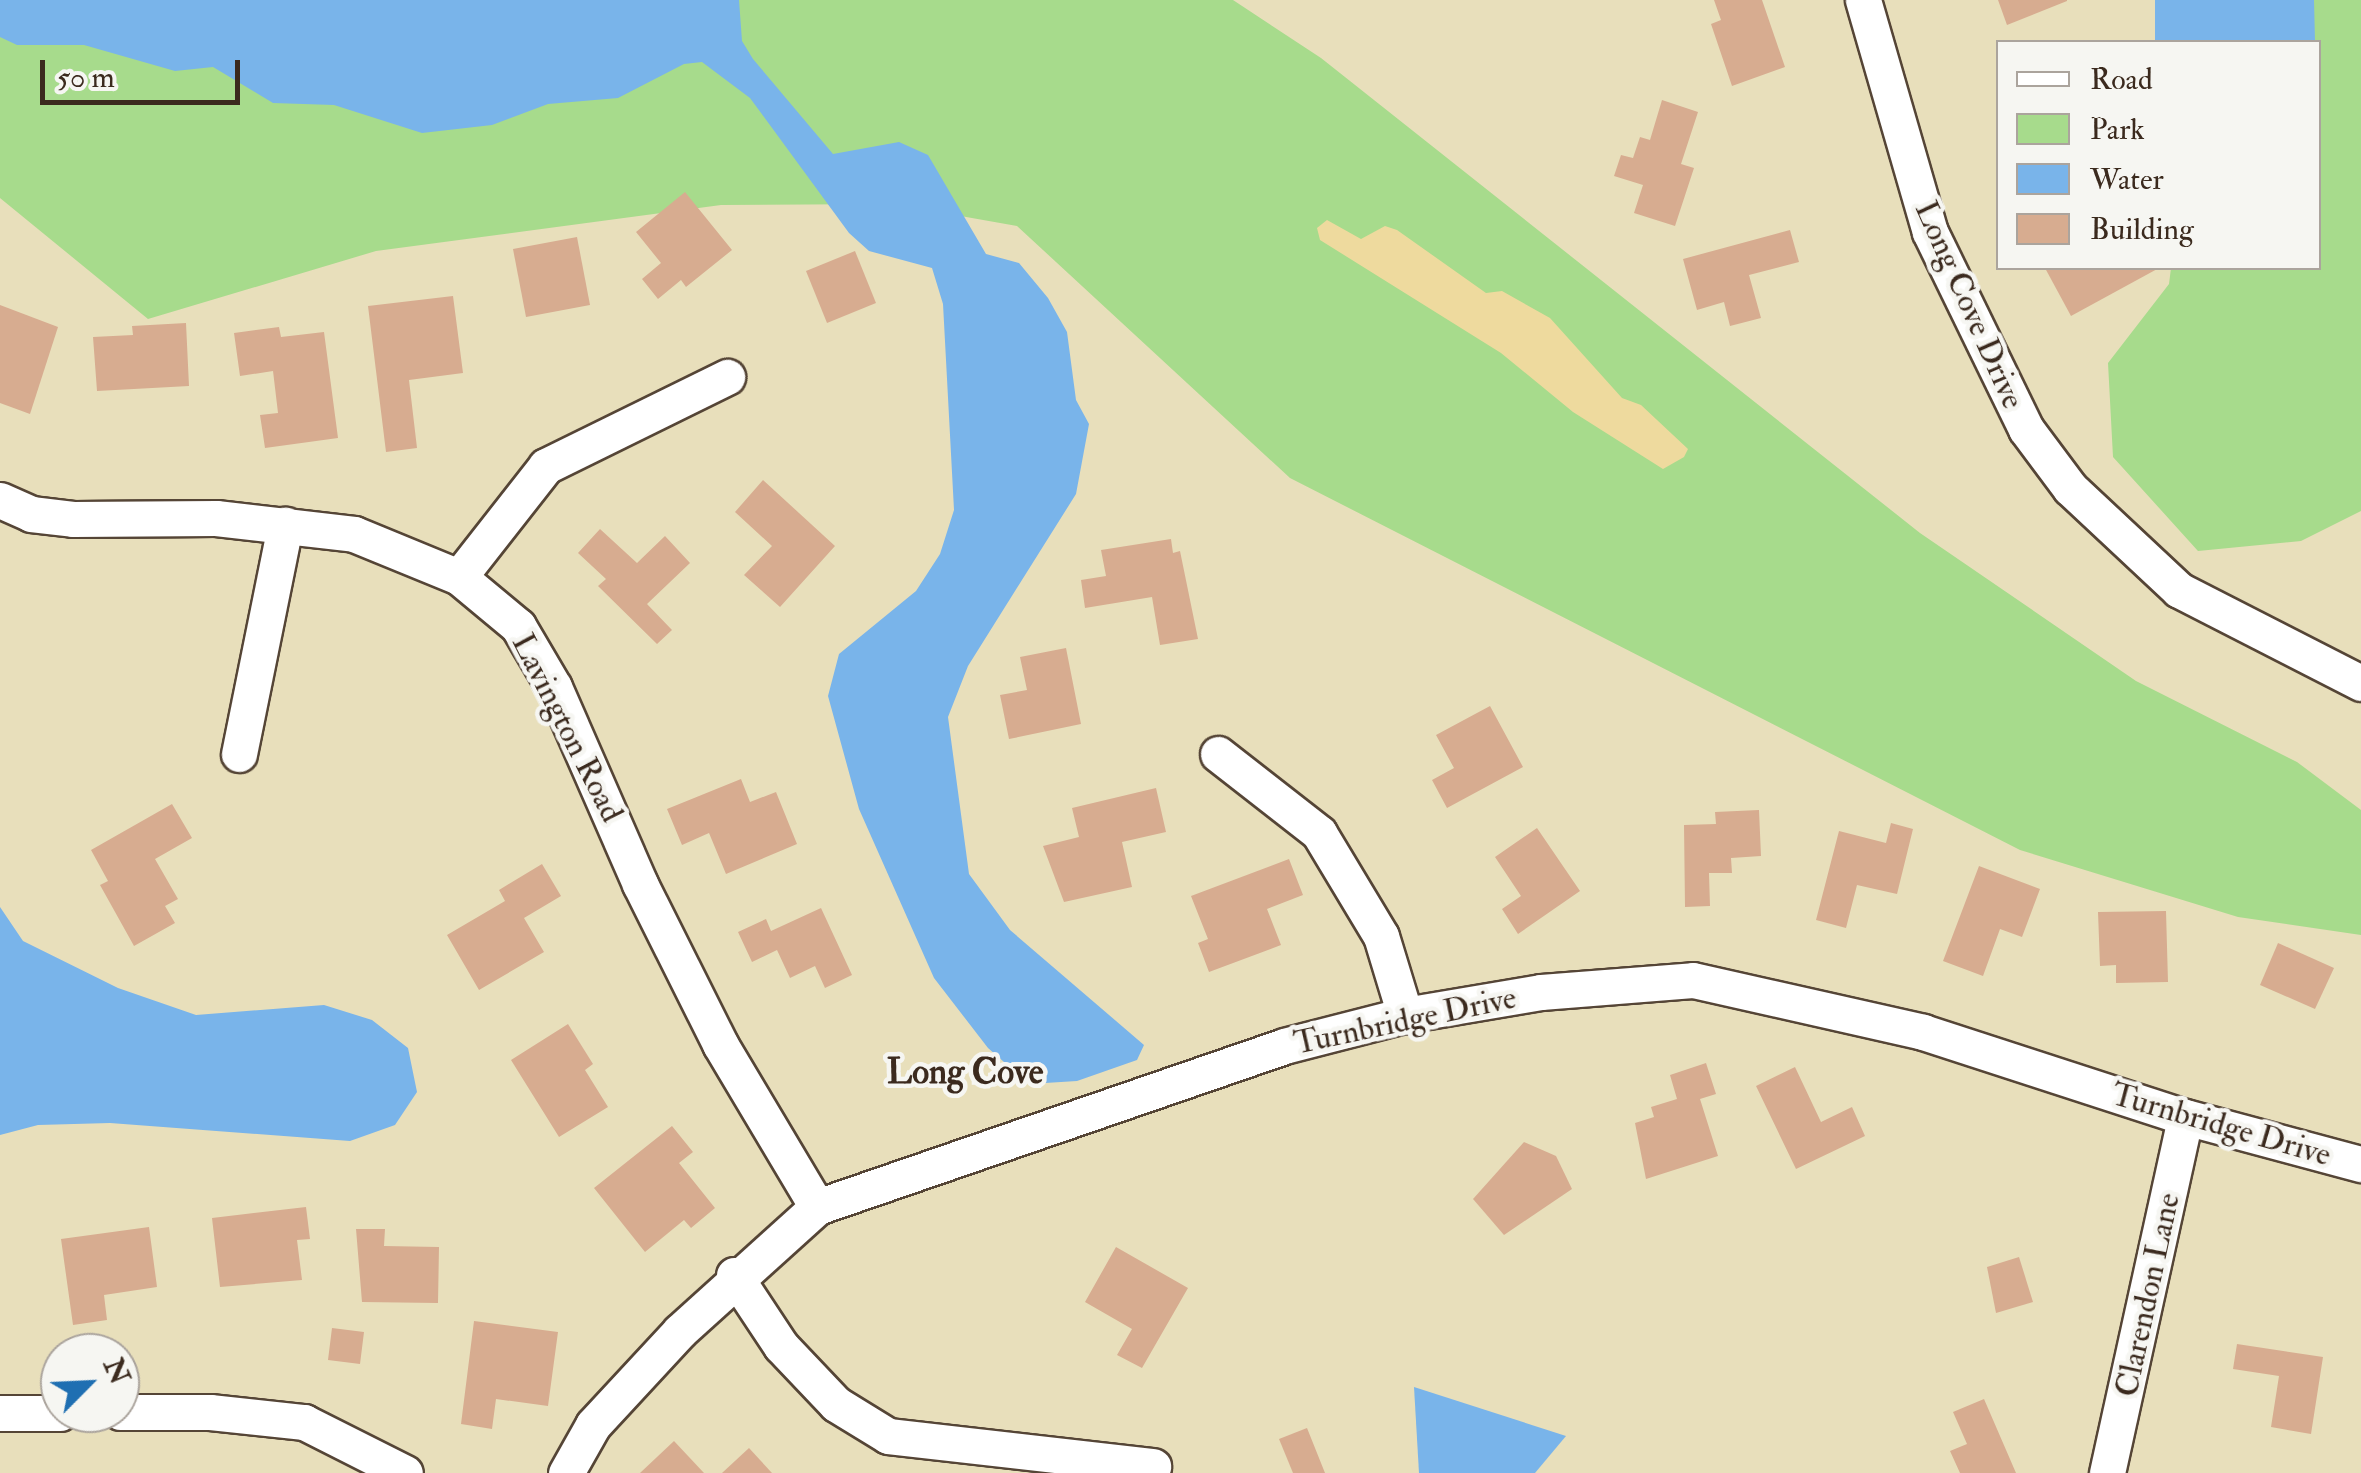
<!DOCTYPE html>
<html>
<head>
<meta charset="utf-8">
<style>
	body { margin:0 }
	#map { position:relative; width:2361px; height:1473px; overflow:hidden; background:#e8dfbb; font-family:"IM FELL Double Pica",serif }
	div>[style] { position:absolute }
	[style*='--x'] { left:calc(var(--x)*1px); top:calc(var(--y)*1px); width:calc(var(--w)*1px); rotate:calc(var(--a)*1deg) }
	.green>* { inset:0; background:#a7db8c }
	.sand>* { inset:0; background:#eeda9e }
	.water>* { inset:0; background:#79b4ea }
	.building>* { inset:0; background:#d7ac90 }
	.roads { filter:drop-shadow(2px 0 #554536) drop-shadow(-2px 0 #554536) drop-shadow(0 2px #554536) drop-shadow(0 -2px #554536) }
	.minor>* { height:35px; margin:-17.5px; padding:0 17.5px; transform-origin:17.5px; border-radius:17.5px; background:#fff }
	span { translate:-50% -50%; white-space:nowrap; text-align:center; line-height:1.15; -webkit-text-stroke:9px #f6f6f2; paint-order:stroke }
	.street-label { font-size:32px; color:#3b2a1e }
	.neighbourhood-label { font-size:35px; color:#3b2a1e; font-weight:700 }
	.legend { position:absolute; left:1996px; top:40px; width:325px; height:230px; box-sizing:border-box; background:#f6f6f2; border:2px solid #aba49d; margin:0; padding:12px 18px; list-style:none; font-size:30px; color:#3b2a1e }
	.legend li { display:flex; align-items:center; gap:20px; height:50px }
	.legend b { width:50px; border:2px solid #aba49d }
	.north { position:absolute; left:40px; top:1333px; width:100px; height:100px; box-sizing:border-box; background:#f6f6f2; border:2px solid #aba49d; border-radius:50%; rotate:66deg; font-size:28px; font-weight:700; line-height:40px; text-align:center; color:#3b2a1e }
	.north::after { content:''; display:block; margin:auto; width:35px; height:45px; background:#1f6fb2; clip-path:polygon(50% 0,100% 100%,50% 72%,0 100%) }
	.scale { position:absolute; left:40px; top:60px; width:200px; height:45px; box-sizing:border-box; border:5px solid #3b2a1e; border-top:0; padding-left:12px; font-size:30px; line-height:35px; white-space:nowrap; color:#3b2a1e; -webkit-text-stroke:8px #f6f6f2; paint-order:stroke }
</style>
</head>
<body>
<div id="map">
	<div class="green">
		<i style="clip-path:polygon(0 0,142px 32px,493px 0,1233px 0,1321px 58px,1920px 533px,2136px 681px,2297px 762px,2361px 810px,2361px 935px,2238px 917px,2020px 850px,1290px 478px,1017px 226px,893px 204px,721px 205px,376px 251px,148px 319px,0 198px)"></i>
		<i style="clip-path:polygon(2299px 0,2361px 0,2361px 511px,2301px 541px,2198px 551px,2113px 457px,2108px 363px,2169px 284px,2171px 268px,2318px 268px,2318px 42px,2242px 42px)"></i>
	</div>
	<div class="sand">
		<i style="clip-path:polygon(1327px 220px,1361px 239px,1385px 226px,1397px 230px,1486px 293px,1502px 291px,1550px 318px,1622px 398px,1641px 405px,1688px 449px,1684px 457px,1663px 469px,1573px 412px,1501px 353px,1320px 240px,1317px 228px)"></i>
	</div>
	<div class="water">
		<i style="clip-path:polygon(0 0,739px 0,742px 41px,753px 59px,833px 154px,899px 142px,928px 155px,986px 254px,1019px 263px,1048px 298px,1067px 332px,1076px 400px,1089px 424px,1076px 494px,968px 666px,948px 717px,969px 874px,1010px 930px,1144px 1045px,1137px 1060px,1077px 1081px,1029px 1084px,988px 1048px,934px 978px,859px 809px,828px 696px,839px 654px,916px 591px,940px 554px,954px 510px,943px 304px,932px 268px,869px 251px,849px 233px,750px 98px,702px 62px,684px 64px,618px 98px,548px 104px,492px 125px,422px 133px,334px 105px,273px 103px,213px 67px,175px 71px,84px 45px,17px 45px,0 37px)"></i>
		<i style="clip-path:polygon(2155px 0,2314px 0,2315px 42px,2155px 42px)"></i>
		<i style="clip-path:polygon(0 907px,23px 941px,118px 988px,196px 1015px,324px 1005px,372px 1020px,408px 1048px,417px 1092px,395px 1125px,350px 1141px,110px 1123px,38px 1125px,0 1135px)"></i>
		<i style="clip-path:polygon(1414px 1387px,1566px 1436px,1535px 1473px,1419px 1473px)"></i>
	</div>
	<div class="building">
		<i style="clip-path:polygon(1714px 0,1762px 0,1785px 67px,1732px 86px,1711px 24px,1721px 20px)"></i>
		<i style="clip-path:polygon(1998px 0,2067px 0,2067px 1px,2007px 25px)"></i>
		<i style="clip-path:polygon(1662px 100px,1698px 112px,1681px 164px,1694px 168px,1675px 226px,1634px 213px,1643px 185px,1614px 176px,1621px 155px,1633px 158px,1640px 137px,1650px 140px)"></i>
		<i style="clip-path:polygon(685px 192px,732px 250px,686px 287px,681px 280px,658px 299px,642px 279px,661px 263px,636px 232px)"></i>
		<i style="clip-path:polygon(1790px 230px,1799px 262px,1749px 275px,1761px 318px,1730px 326px,1724px 302px,1697px 310px,1683px 259px)"></i>
		<i style="clip-path:polygon(577px 237px,590px 305px,526px 317px,513px 249px)"></i>
		<i style="clip-path:polygon(855px 251px,876px 303px,827px 323px,806px 271px)"></i>
		<i style="clip-path:polygon(2045px 268px,2159px 268px,2071px 316px)"></i>
		<i style="clip-path:polygon(453px 296px,463px 373px,409px 380px,417px 448px,386px 452px,368px 306px)"></i>
		<i style="clip-path:polygon(0 305px,58px 327px,30px 414px,0 403px)"></i>
		<i style="clip-path:polygon(186px 323px,189px 386px,97px 391px,93px 337px,133px 335px,132px 326px)"></i>
		<i style="clip-path:polygon(279px 327px,281px 337px,324px 332px,338px 438px,265px 448px,260px 415px,278px 413px,273px 371px,240px 376px,234px 333px)"></i>
		<i style="clip-path:polygon(763px 480px,835px 546px,780px 607px,744px 575px,772px 546px,735px 512px)"></i>
		<i style="clip-path:polygon(600px 529px,637px 563px,665px 536px,690px 563px,647px 604px,672px 630px,657px 644px,598px 586px,606px 579px,578px 553px)"></i>
		<i style="clip-path:polygon(1171px 539px,1173px 553px,1180px 551px,1198px 639px,1160px 645px,1152px 597px,1085px 608px,1081px 580px,1106px 576px,1101px 550px)"></i>
		<i style="clip-path:polygon(1066px 648px,1081px 724px,1009px 739px,1000px 695px,1027px 690px,1020px 657px)"></i>
		<i style="clip-path:polygon(1490px 706px,1523px 767px,1447px 808px,1432px 780px,1454px 768px,1436px 735px)"></i>
		<i style="clip-path:polygon(741px 779px,750px 802px,776px 792px,797px 844px,726px 874px,709px 833px,682px 845px,667px 809px)"></i>
		<i style="clip-path:polygon(1156px 788px,1166px 832px,1122px 842px,1132px 887px,1064px 902px,1043px 846px,1079px 837px,1072px 808px)"></i>
		<i style="clip-path:polygon(172px 804px,192px 838px,155px 859px,178px 899px,165px 906px,175px 923px,134px 946px,100px 885px,108px 881px,91px 850px)"></i>
		<i style="clip-path:polygon(1759px 810px,1761px 856px,1731px 858px,1732px 873px,1709px 873px,1710px 906px,1685px 907px,1684px 825px,1716px 824px,1715px 812px)"></i>
		<i style="clip-path:polygon(1891px 823px,1913px 829px,1897px 894px,1857px 885px,1846px 928px,1816px 920px,1839px 831px,1886px 843px)"></i>
		<i style="clip-path:polygon(1537px 828px,1580px 891px,1518px 934px,1502px 909px,1521px 896px,1495px 857px)"></i>
		<i style="clip-path:polygon(1289px 859px,1303px 895px,1267px 909px,1281px 945px,1209px 972px,1198px 943px,1208px 939px,1191px 896px)"></i>
		<i style="clip-path:polygon(542px 864px,561px 896px,524px 918px,544px 952px,479px 990px,447px 935px,505px 901px,499px 890px)"></i>
		<i style="clip-path:polygon(1979px 866px,2040px 889px,2022px 937px,2000px 929px,1983px 976px,1943px 961px)"></i>
		<i style="clip-path:polygon(821px 908px,852px 975px,825px 988px,815px 966px,790px 978px,777px 950px,752px 962px,738px 932px,766px 919px,771px 931px)"></i>
		<i style="clip-path:polygon(2166px 911px,2168px 982px,2116px 983px,2116px 965px,2100px 966px,2098px 912px)"></i>
		<i style="clip-path:polygon(2278px 943px,2334px 968px,2315px 1009px,2260px 985px)"></i>
		<i style="clip-path:polygon(568px 1024px,593px 1064px,585px 1070px,608px 1107px,559px 1137px,511px 1060px)"></i>
		<i style="clip-path:polygon(1706px 1063px,1716px 1094px,1700px 1099px,1718px 1156px,1646px 1179px,1635px 1123px,1654px 1117px,1651px 1107px,1677px 1099px,1670px 1075px)"></i>
		<i style="clip-path:polygon(1795px 1067px,1821px 1122px,1852px 1107px,1865px 1136px,1796px 1169px,1756px 1086px)"></i>
		<i style="clip-path:polygon(672px 1126px,693px 1152px,679px 1163px,715px 1208px,691px 1228px,684px 1220px,645px 1252px,594px 1188px)"></i>
		<i style="clip-path:polygon(1524px 1142px,1556px 1156px,1572px 1189px,1504px 1235px,1473px 1199px)"></i>
		<i style="clip-path:polygon(306px 1207px,310px 1239px,297px 1240px,302px 1280px,220px 1287px,212px 1218px)"></i>
		<i style="clip-path:polygon(149px 1227px,157px 1287px,104px 1295px,107px 1320px,73px 1325px,61px 1239px)"></i>
		<i style="clip-path:polygon(356px 1229px,385px 1229px,384px 1246px,439px 1247px,438px 1303px,362px 1302px)"></i>
		<i style="clip-path:polygon(1116px 1247px,1188px 1288px,1142px 1368px,1117px 1355px,1132px 1329px,1085px 1302px)"></i>
		<i style="clip-path:polygon(2019px 1257px,2033px 1302px,1996px 1313px,1987px 1267px)"></i>
		<i style="clip-path:polygon(474px 1321px,558px 1332px,548px 1406px,496px 1399px,492px 1429px,461px 1424px)"></i>
		<i style="clip-path:polygon(332px 1328px,364px 1332px,360px 1364px,328px 1360px)"></i>
		<i style="clip-path:polygon(2237px 1344px,2323px 1357px,2311px 1434px,2271px 1427px,2279px 1376px,2233px 1369px)"></i>
		<i style="clip-path:polygon(1984px 1399px,2016px 1473px,1960px 1473px,1950px 1451px,1967px 1444px,1953px 1412px)"></i>
		<i style="clip-path:polygon(1307px 1428px,1325px 1473px,1293px 1473px,1279px 1439px)"></i>
		<i style="clip-path:polygon(674px 1441px,704px 1473px,640px 1473px)"></i>
		<i style="clip-path:polygon(749px 1448px,772px 1473px,722px 1473px)"></i>
	</div>
	<div class="roads">
		<div class="minor">
			<i style="--x:1863;--y:0;--w:241;--a:73.9"></i>
			<i style="--x:1930;--y:232;--w:219;--a:64"></i>
			<i style="--x:2026;--y:429;--w:74;--a:53.3"></i>
			<i style="--x:2070;--y:488;--w:149;--a:43.1"></i>
			<i style="--x:2179;--y:590;--w:204;--a:27.1"></i>
			<i style="--x:0;--y:500;--w:34;--a:24"></i>
			<i style="--x:31;--y:514;--w:42;--a:6.8"></i>
			<i style="--x:73;--y:519;--w:143;--a:-0.4"></i>
			<i style="--x:216;--y:518;--w:139;--a:6.6"></i>
			<i style="--x:354;--y:534;--w:113;--a:22.3"></i>
			<i style="--x:459;--y:577;--w:77;--a:39.7"></i>
			<i style="--x:518;--y:626;--w:71;--a:59.5"></i>
			<i style="--x:554;--y:687;--w:215;--a:66.4"></i>
			<i style="--x:640;--y:884;--w:179;--a:63.4"></i>
			<i style="--x:720;--y:1044;--w:190;--a:59.2"></i>
			<i style="--x:459;--y:577;--w:141;--a:-51.9"></i>
			<i style="--x:546;--y:466;--w:202;--a:-26.2"></i>
			<i style="--x:239;--y:754;--w:234;--a:-78.6"></i>
			<i style="--x:1218;--y:754;--w:128;--a:38"></i>
			<i style="--x:1319;--y:833;--w:120;--a:59"></i>
			<i style="--x:1381;--y:936;--w:83;--a:73.1"></i>
			<i style="--x:734;--y:1275;--w:85;--a:56.5"></i>
			<i style="--x:781;--y:1346;--w:80;--a:46.5"></i>
			<i style="--x:836;--y:1404;--w:61;--a:31.6"></i>
			<i style="--x:888;--y:1436;--w:267;--a:6.5"></i>
			<i style="--x:120;--y:1412;--w:90;--a:0"></i>
			<i style="--x:210;--y:1412;--w:95;--a:6.1"></i>
			<i style="--x:304;--y:1422;--w:113;--a:26.8"></i>
			<i style="--x:0;--y:1413;--w:60;--a:0"></i>
			<i style="--x:566;--y:1473;--w:55;--a:-60.6"></i>
			<i style="--x:593;--y:1425;--w:128;--a:-47.2"></i>
			<i style="--x:680;--y:1331;--w:185;--a:-42.1"></i>
			<i style="--x:817;--y:1207;--w:494;--a:-19"></i>
			<i style="--x:1284;--y:1046;--w:125;--a:-14.4"></i>
			<i style="--x:1405;--y:1015;--w:138;--a:-9.6"></i>
			<i style="--x:1541;--y:992;--w:152;--a:-4.5"></i>
			<i style="--x:1693;--y:980;--w:236;--a:12.7"></i>
			<i style="--x:1923;--y:1032;--w:275;--a:18"></i>
			<i style="--x:2185;--y:1117;--w:182;--a:15"></i>
			<i style="--x:2107;--y:1473;--w:364;--a:-77.6"></i>
		</div>
	</div>
	<div class="street-label">
		<span style="left:1969px;top:305px;rotate:66deg">Long Cove Drive</span>
		<span style="left:567px;top:728px;rotate:63deg">Lavington Road</span>
		<span style="left:1405px;top:1021px;rotate:-12deg">Turnbridge Drive</span>
		<span style="left:2221px;top:1125px;rotate:16deg">Turnbridge Drive</span>
		<span style="left:2148px;top:1295px;rotate:-78deg">Clarendon Lane</span>
	</div>
	<div class="neighbourhood-label">
		<span style="left:965px;top:1072px">Long Cove</span>
	</div>
	<ul class="legend">
	<li><b style="height:12px;background:#fff"></b>Road</li>
	<li><b style="height:28px;background:#a7db8c"></b>Park</li>
	<li><b style="height:28px;background:#79b4ea"></b>Water</li>
	<li><b style="height:28px;background:#d7ac90"></b>Building</li>
	</ul>
	<div class="north">N</div>
	<div class="scale">50 m</div>
</div>
</body>
</html>
